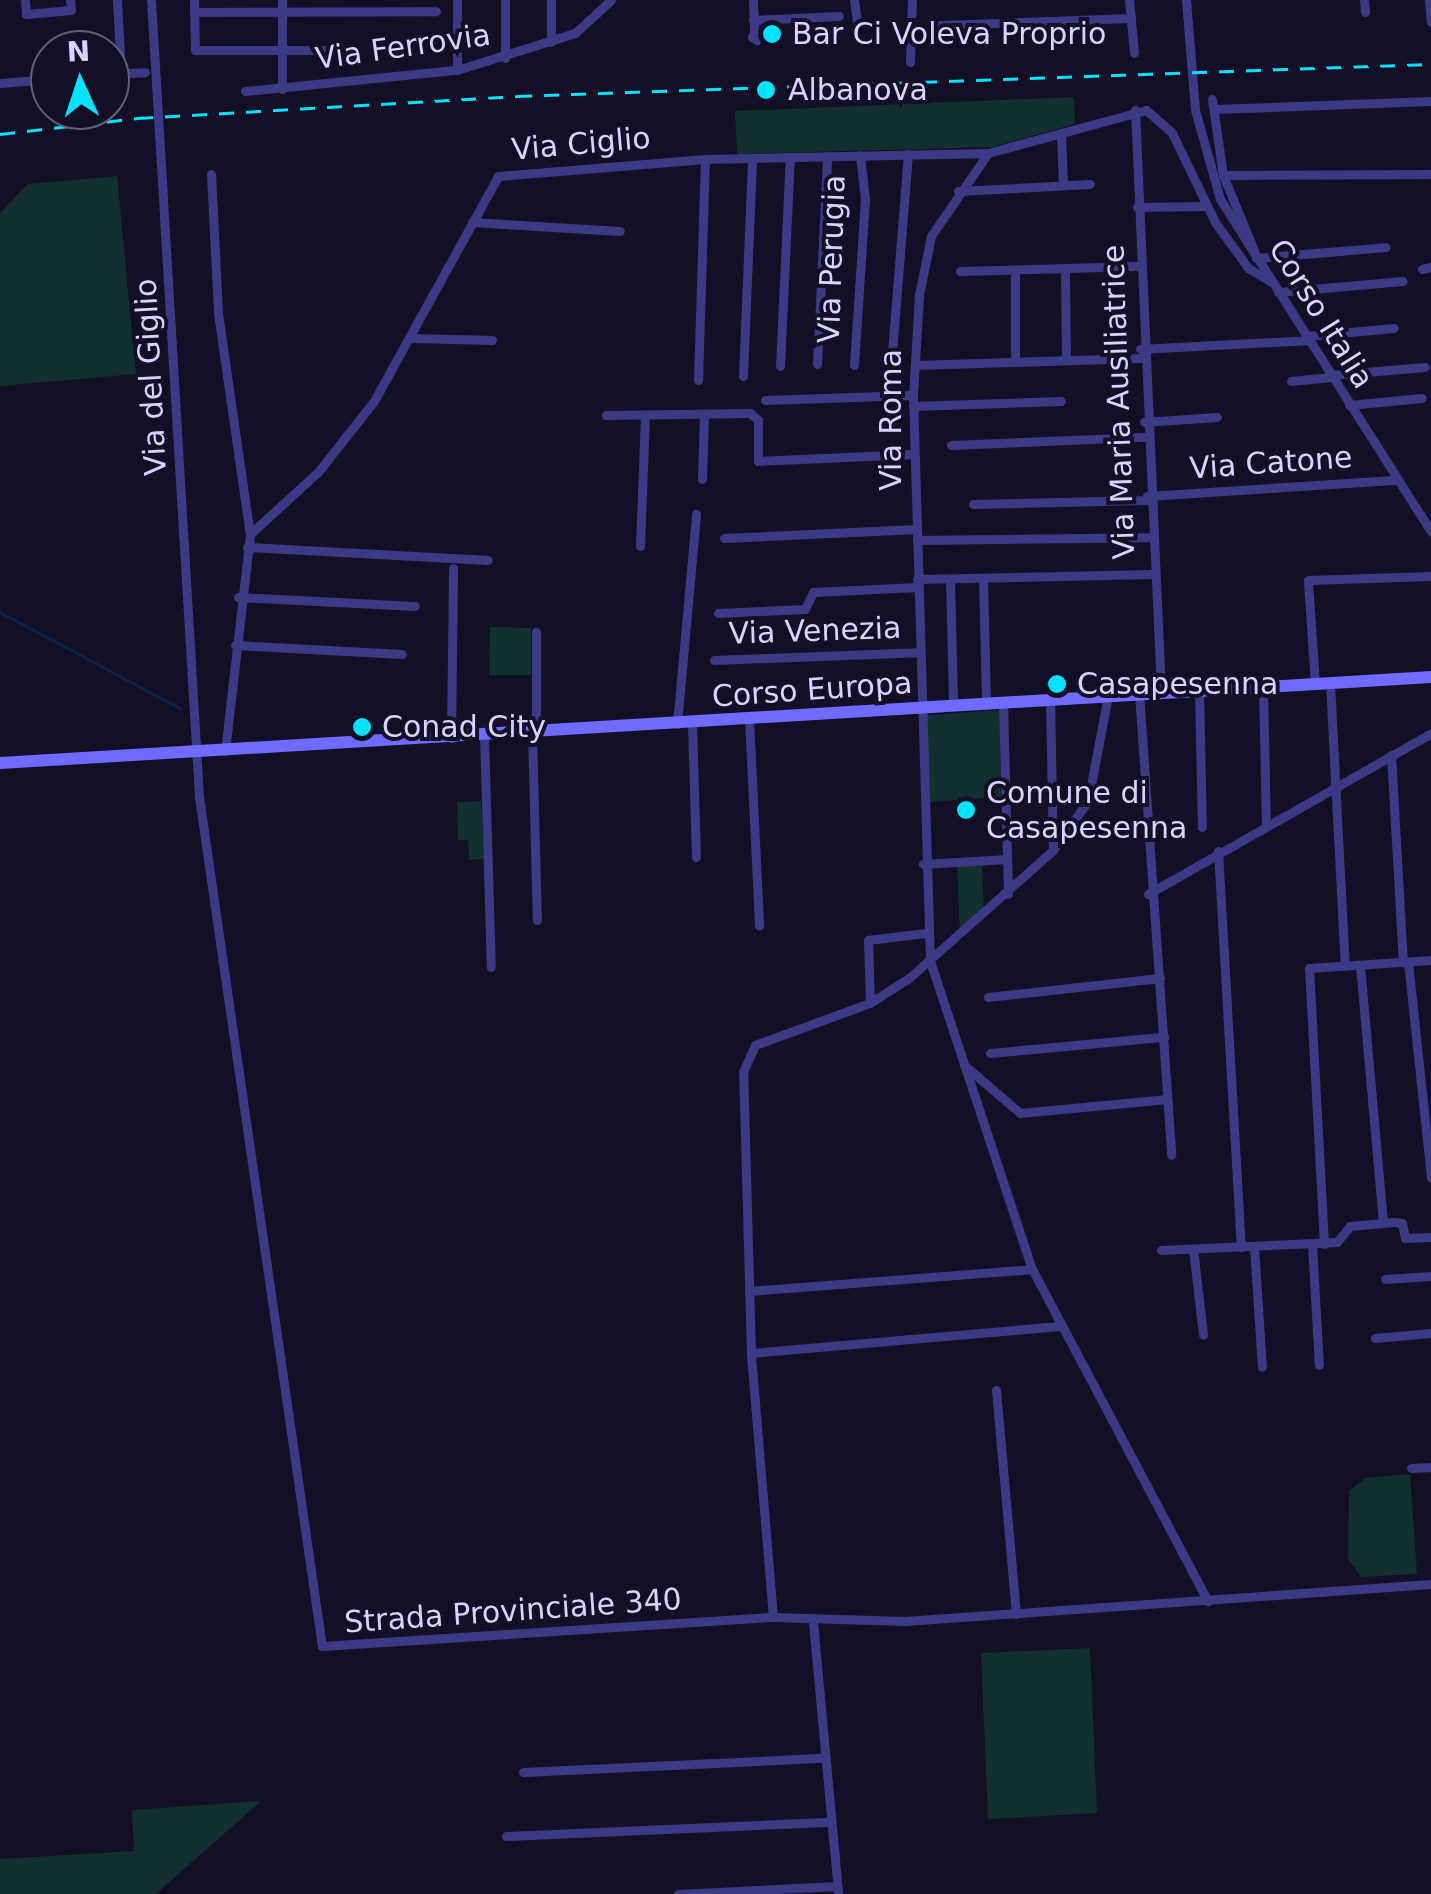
<!DOCTYPE html>
<html>
<head>
<meta charset="utf-8">
<style>
	body { margin:0 }
	#map { position:relative; width:1431px; height:1894px; overflow:hidden; background:#130f26; font-family:"DejaVu Sans",sans-serif }
	div>[style] { position:absolute }
	[style*='--x'] { left:calc(var(--x)*1px); top:calc(var(--y)*1px); width:calc(var(--w)*1px); rotate:calc(var(--a)*1deg) }
	.green>* { inset:0; background:#12302f }
	.stream>* { height:2.5px; margin:-1.25px; padding:0 1.25px; transform-origin:1.25px; border-radius:1.25px; background:#0c2248 }
	.street>* { height:9px; margin:-4.5px; padding:0 4.5px; transform-origin:4.5px; border-radius:4.5px; background:#3d3a85 }
	.secondary>* { height:12px; margin:-6px; padding:0 6px; transform-origin:6px; border-radius:6px; background:#6f6bff }
	.rail>* { height:2.5px; margin-top:-1.25px; transform-origin:0; background:repeating-linear-gradient(90deg,#00e5ff 0 15px,transparent 0 27px) }
	.dots>* { width:28px; height:28px; translate:-50% -50%; box-sizing:border-box; border:5px solid #130f26; border-radius:50% }
	span { translate:-50% -50%; white-space:nowrap; text-align:center; line-height:1.15; -webkit-text-stroke:8px #130f26; paint-order:stroke }
	.poi-label { font-size:30px; color:#d9d4ff }
	.left { translate:0 -50%; text-align:left }
	.street-label { font-size:30px; color:#d9d4ff }
	.north { position:absolute; left:30px; top:30px; width:100px; height:100px; box-sizing:border-box; background:#130f26; border:2px solid #625e7d; border-radius:50%; rotate:357deg; font-size:28px; font-weight:700; line-height:40px; text-align:center; color:#d9d4ff }
	.north::after { content:''; display:block; margin:auto; width:35px; height:45px; background:#00e5ff; clip-path:polygon(50% 0,100% 100%,50% 72%,0 100%) }
</style>
</head>
<body>
<div id="map">
	<div class="green">
		<i style="clip-path:polygon(1074px 97px,1075px 124px,993px 147px,737px 154px,735px 111px)"></i>
		<i style="clip-path:polygon(117px 176px,136px 374px,0 386px,0 213px,28px 184px)"></i>
		<i style="clip-path:polygon(490px 627px,531px 628px,531px 675px,489px 675px)"></i>
		<i style="clip-path:polygon(1000px 710px,1001px 797px,929px 802px,927px 715px)"></i>
		<i style="clip-path:polygon(481px 801px,484px 859px,469px 860px,468px 840px,458px 840px,457px 802px)"></i>
		<i style="clip-path:polygon(982px 865px,984px 912px,960px 933px,957px 866px)"></i>
		<i style="clip-path:polygon(1410px 1474px,1417px 1574px,1361px 1577px,1348px 1559px,1349px 1491px,1366px 1478px)"></i>
		<i style="clip-path:polygon(1090px 1648px,1097px 1813px,988px 1819px,981px 1653px)"></i>
		<i style="clip-path:polygon(261px 1801px,156px 1894px,0 1894px,0 1859px,134px 1851px,132px 1810px)"></i>
	</div>
	<div class="stream">
		<i style="--x:0;--y:612;--w:204;--a:28.1"></i>
	</div>
	<div class="street">
		<i style="--x:25;--y:0;--w:14;--a:86"></i>
		<i style="--x:26;--y:14;--w:45;--a:-5.1"></i>
		<i style="--x:71;--y:10;--w:10;--a:-96"></i>
		<i style="--x:117;--y:0;--w:74;--a:86.9"></i>
		<i style="--x:151;--y:0;--w:798;--a:86.55"></i>
		<i style="--x:199;--y:797;--w:858;--a:81.76"></i>
		<i style="--x:322;--y:1646;--w:452;--a:-3.7"></i>
		<i style="--x:773;--y:1617;--w:132;--a:1.7"></i>
		<i style="--x:905;--y:1621;--w:527;--a:-4.02"></i>
		<i style="--x:194;--y:0;--w:50;--a:88.9"></i>
		<i style="--x:195;--y:50;--w:157;--a:0"></i>
		<i style="--x:551;--y:0;--w:42;--a:90"></i>
		<i style="--x:753;--y:0;--w:32;--a:88"></i>
		<i style="--x:854;--y:0;--w:22;--a:82"></i>
		<i style="--x:1129;--y:0;--w:53;--a:84.6"></i>
		<i style="--x:1186;--y:0;--w:110;--a:85.3"></i>
		<i style="--x:1195;--y:110;--w:92;--a:74.3"></i>
		<i style="--x:1220;--y:199;--w:394;--a:57.6"></i>
		<i style="--x:1364;--y:0;--w:12;--a:85"></i>
		<i style="--x:1429;--y:0;--w:22;--a:85"></i>
		<i style="--x:194;--y:12;--w:242;--a:-0.2"></i>
		<i style="--x:753;--y:20;--w:86;--a:-2.7"></i>
		<i style="--x:940;--y:25;--w:191;--a:-2.1"></i>
		<i style="--x:754;--y:32;--w:6;--a:18"></i>
		<i style="--x:760;--y:34;--w:7;--a:117"></i>
		<i style="--x:757;--y:40;--w:6;--a:-149"></i>
		<i style="--x:752;--y:37;--w:5;--a:-68"></i>
		<i style="--x:505;--y:58;--w:58;--a:-90"></i>
		<i style="--x:910;--y:62;--w:62;--a:-88.2"></i>
		<i style="--x:457;--y:70;--w:70;--a:-90"></i>
		<i style="--x:110;--y:74;--w:35;--a:-3"></i>
		<i style="--x:0;--y:83;--w:50;--a:-4.6"></i>
		<i style="--x:282;--y:89;--w:89;--a:-90"></i>
		<i style="--x:245;--y:91;--w:213;--a:-5.7"></i>
		<i style="--x:457;--y:70;--w:124;--a:-17.4"></i>
		<i style="--x:575;--y:33;--w:49;--a:-42.5"></i>
		<i style="--x:1212;--y:99;--w:77;--a:81.8"></i>
		<i style="--x:1223;--y:175;--w:84;--a:67.7"></i>
		<i style="--x:1214;--y:109;--w:217;--a:-2.1"></i>
		<i style="--x:1135;--y:110;--w:582;--a:87.44"></i>
		<i style="--x:1061;--y:135;--w:50;--a:87.7"></i>
		<i style="--x:988;--y:153;--w:101;--a:124.5"></i>
		<i style="--x:931;--y:236;--w:60;--a:101.5"></i>
		<i style="--x:919;--y:295;--w:100;--a:93.4"></i>
		<i style="--x:913;--y:395;--w:566;--a:88.28"></i>
		<i style="--x:930;--y:961;--w:324;--a:71.7"></i>
		<i style="--x:1032;--y:1269;--w:376;--a:62.1"></i>
		<i style="--x:211;--y:174;--w:139;--a:87.1"></i>
		<i style="--x:218;--y:313;--w:223;--a:81.8"></i>
		<i style="--x:1223;--y:175;--w:208;--a:-0.3"></i>
		<i style="--x:958;--y:191;--w:132;--a:-3"></i>
		<i style="--x:1137;--y:207;--w:70;--a:-0.8"></i>
		<i style="--x:472;--y:222;--w:148;--a:3.5"></i>
		<i style="--x:1256;--y:258;--w:130;--a:-4.8"></i>
		<i style="--x:1065;--y:269;--w:91;--a:89.4"></i>
		<i style="--x:1422;--y:269;--w:9;--a:-13"></i>
		<i style="--x:1015;--y:270;--w:91;--a:90"></i>
		<i style="--x:960;--y:271;--w:178;--a:-1.6"></i>
		<i style="--x:1278;--y:292;--w:125;--a:-5"></i>
		<i style="--x:1306;--y:336;--w:88;--a:-5.2"></i>
		<i style="--x:412;--y:338;--w:80;--a:1.4"></i>
		<i style="--x:1140;--y:349;--w:169;--a:-3"></i>
		<i style="--x:817;--y:364;--w:208;--a:-87.2"></i>
		<i style="--x:854;--y:365;--w:166;--a:-86.2"></i>
		<i style="--x:865;--y:199;--w:44;--a:-96.5"></i>
		<i style="--x:891;--y:365;--w:212;--a:-85.4"></i>
		<i style="--x:916;--y:365;--w:225;--a:-1.8"></i>
		<i style="--x:780;--y:366;--w:209;--a:-87.3"></i>
		<i style="--x:1331;--y:375;--w:94;--a:-4.9"></i>
		<i style="--x:743;--y:376;--w:218;--a:-87.6"></i>
		<i style="--x:698;--y:380;--w:221;--a:-88.2"></i>
		<i style="--x:1291;--y:381;--w:41;--a:-5.6"></i>
		<i style="--x:765;--y:400;--w:148;--a:-1.9"></i>
		<i style="--x:1349;--y:405;--w:73;--a:-5.5"></i>
		<i style="--x:913;--y:406;--w:148;--a:-1.9"></i>
		<i style="--x:606;--y:415;--w:144;--a:-0.8"></i>
		<i style="--x:750;--y:413;--w:11;--a:41"></i>
		<i style="--x:758;--y:420;--w:41;--a:90"></i>
		<i style="--x:758;--y:461;--w:156;--a:-2.6"></i>
		<i style="--x:1144;--y:422;--w:73;--a:-3.9"></i>
		<i style="--x:951;--y:445;--w:194;--a:-2.4"></i>
		<i style="--x:702;--y:479;--w:65;--a:-88.2"></i>
		<i style="--x:1147;--y:496;--w:251;--a:-3.7"></i>
		<i style="--x:973;--y:504;--w:175;--a:-1.3"></i>
		<i style="--x:724;--y:538;--w:193;--a:-2.7"></i>
		<i style="--x:917;--y:540;--w:232;--a:-0.7"></i>
		<i style="--x:640;--y:546;--w:131;--a:-87.8"></i>
		<i style="--x:247;--y:547;--w:241;--a:3.1"></i>
		<i style="--x:983;--y:578;--w:125;--a:88.6"></i>
		<i style="--x:917;--y:579;--w:234;--a:-1.2"></i>
		<i style="--x:950;--y:579;--w:126;--a:88.6"></i>
		<i style="--x:238;--y:597;--w:177;--a:2.9"></i>
		<i style="--x:718;--y:613;--w:87;--a:-2.6"></i>
		<i style="--x:805;--y:609;--w:19;--a:-65"></i>
		<i style="--x:813;--y:592;--w:105;--a:-2.7"></i>
		<i style="--x:235;--y:645;--w:167;--a:3.1"></i>
		<i style="--x:714;--y:660;--w:204;--a:-2.2"></i>
		<i style="--x:1330;--y:683;--w:283;--a:87"></i>
		<i style="--x:1315;--y:684;--w:104;--a:-93.9"></i>
		<i style="--x:1308;--y:580;--w:123;--a:-1.9"></i>
		<i style="--x:1263;--y:686;--w:140;--a:88.8"></i>
		<i style="--x:1199;--y:689;--w:138;--a:88.8"></i>
		<i style="--x:1139;--y:693;--w:463;--a:86"></i>
		<i style="--x:1050;--y:699;--w:151;--a:88.9"></i>
		<i style="--x:1003;--y:702;--w:192;--a:88.5"></i>
		<i style="--x:749;--y:719;--w:207;--a:87.2"></i>
		<i style="--x:692;--y:723;--w:134;--a:88.3"></i>
		<i style="--x:677;--y:724;--w:211;--a:-84.8"></i>
		<i style="--x:532;--y:733;--w:187;--a:88.5"></i>
		<i style="--x:536;--y:733;--w:101;--a:-90"></i>
		<i style="--x:484;--y:736;--w:231;--a:88.3"></i>
		<i style="--x:451;--y:738;--w:170;--a:-89.3"></i>
		<i style="--x:225;--y:751;--w:218;--a:-83.4"></i>
		<i style="--x:250;--y:534;--w:92;--a:-42.4"></i>
		<i style="--x:318;--y:472;--w:90;--a:-51.7"></i>
		<i style="--x:374;--y:401;--w:257;--a:-61.1"></i>
		<i style="--x:498;--y:176;--w:208;--a:-4.7"></i>
		<i style="--x:705;--y:159;--w:283;--a:-1.2"></i>
		<i style="--x:988;--y:153;--w:164;--a:-15.2"></i>
		<i style="--x:1146;--y:110;--w:35;--a:41"></i>
		<i style="--x:1172;--y:133;--w:99;--a:64.2"></i>
		<i style="--x:1215;--y:222;--w:57;--a:54.3"></i>
		<i style="--x:1248;--y:268;--w:27;--a:31"></i>
		<i style="--x:1391;--y:755;--w:208;--a:86.7"></i>
		<i style="--x:1218;--y:851;--w:397;--a:86.7"></i>
		<i style="--x:923;--y:864;--w:84;--a:-3.4"></i>
		<i style="--x:1148;--y:894;--w:326;--a:-29.6"></i>
		<i style="--x:1408;--y:962;--w:217;--a:83.9"></i>
		<i style="--x:1360;--y:965;--w:259;--a:84.9"></i>
		<i style="--x:988;--y:997;--w:173;--a:-6.3"></i>
		<i style="--x:870;--y:1003;--w:63;--a:-91.8"></i>
		<i style="--x:868;--y:940;--w:58;--a:-6.9"></i>
		<i style="--x:990;--y:1053;--w:175;--a:-5.3"></i>
		<i style="--x:964;--y:1065;--w:74;--a:40.6"></i>
		<i style="--x:1020;--y:1113;--w:148;--a:-5.4"></i>
		<i style="--x:1324;--y:1244;--w:276;--a:-93.1"></i>
		<i style="--x:1309;--y:968;--w:122;--a:-3.8"></i>
		<i style="--x:1312;--y:1245;--w:120;--a:86.7"></i>
		<i style="--x:1254;--y:1247;--w:120;--a:86.2"></i>
		<i style="--x:1193;--y:1249;--w:86;--a:83.3"></i>
		<i style="--x:1161;--y:1250;--w:176;--a:-2.6"></i>
		<i style="--x:1337;--y:1242;--w:21;--a:-51"></i>
		<i style="--x:1350;--y:1226;--w:44;--a:-5.2"></i>
		<i style="--x:1394;--y:1222;--w:8;--a:7"></i>
		<i style="--x:1402;--y:1223;--w:15;--a:79"></i>
		<i style="--x:1405;--y:1238;--w:26;--a:-2"></i>
		<i style="--x:1385;--y:1279;--w:46;--a:-3.7"></i>
		<i style="--x:749;--y:1291;--w:284;--a:-4.4"></i>
		<i style="--x:1375;--y:1338;--w:56;--a:-5.1"></i>
		<i style="--x:751;--y:1353;--w:310;--a:-5"></i>
		<i style="--x:996;--y:1390;--w:225;--a:84.9"></i>
		<i style="--x:1411;--y:1468;--w:20;--a:-3"></i>
		<i style="--x:773;--y:1617;--w:265;--a:-94.8"></i>
		<i style="--x:751;--y:1353;--w:281;--a:-91.6"></i>
		<i style="--x:743;--y:1072;--w:30;--a:-66"></i>
		<i style="--x:755;--y:1045;--w:122;--a:-20.1"></i>
		<i style="--x:870;--y:1003;--w:46;--a:-32.7"></i>
		<i style="--x:909;--y:978;--w:193;--a:-41.6"></i>
		<i style="--x:1053;--y:850;--w:60;--a:-54.5"></i>
		<i style="--x:1088;--y:801;--w:108;--a:-79.3"></i>
		<i style="--x:813;--y:1622;--w:273;--a:84.7"></i>
		<i style="--x:523;--y:1772;--w:300;--a:-2.7"></i>
		<i style="--x:506;--y:1836;--w:325;--a:-2.5"></i>
		<i style="--x:678;--y:1894;--w:159;--a:-2.9"></i>
	</div>
	<div class="secondary">
		<i style="--x:0;--y:763;--w:1434;--a:-3.44"></i>
	</div>
	<div class="rail">
		<i style="--x:0;--y:134;--w:139;--a:-6.6"></i>
		<i style="--x:138;--y:118;--w:380;--a:-3.3"></i>
		<i style="--x:517;--y:96;--w:915;--a:-2.01"></i>
	</div>
	<div class="dots">
		<i style="left:772px;top:34px;background:#00e5ff"></i>
		<i style="left:766px;top:90px;background:#00e5ff"></i>
		<i style="left:1057px;top:684px;background:#00e5ff"></i>
		<i style="left:362px;top:727px;background:#00e5ff"></i>
		<i style="left:966px;top:810px;background:#00e5ff"></i>
	</div>
	<div class="poi-label">
		<span class="left" style="left:792px;top:34px">Bar Ci Voleva Proprio</span>
		<span class="left" style="left:788px;top:90px">Albanova</span>
		<span class="left" style="left:1077px;top:684px">Casapesenna</span>
		<span class="left" style="left:382px;top:727px">Conad City</span>
		<span class="left" style="left:986px;top:810px">Comune di<br>Casapesenna</span>
	</div>
	<div class="street-label">
		<span style="left:403px;top:47px;rotate:-8deg">Via Ferrovia</span>
		<span style="left:581px;top:144px;rotate:-5deg">Via Ciglio</span>
		<span style="left:832px;top:259px;rotate:-88deg">Via Perugia</span>
		<span style="left:1321px;top:314px;rotate:58deg">Corso Italia</span>
		<span style="left:151px;top:377px;rotate:-93deg">Via del Giglio</span>
		<span style="left:1119px;top:402px;rotate:-92deg">Via Maria Ausiliatrice</span>
		<span style="left:891px;top:420px;rotate:-90deg">Via Roma</span>
		<span style="left:1271px;top:463px;rotate:-4deg">Via Catone</span>
		<span style="left:815px;top:631px;rotate:-2deg">Via Venezia</span>
		<span style="left:812px;top:690px;rotate:-4deg">Corso Europa</span>
		<span style="left:513px;top:1611px;rotate:-4deg">Strada Provinciale 340</span>
	</div>
	<div class="north">N</div>
</div>
</body>
</html>
